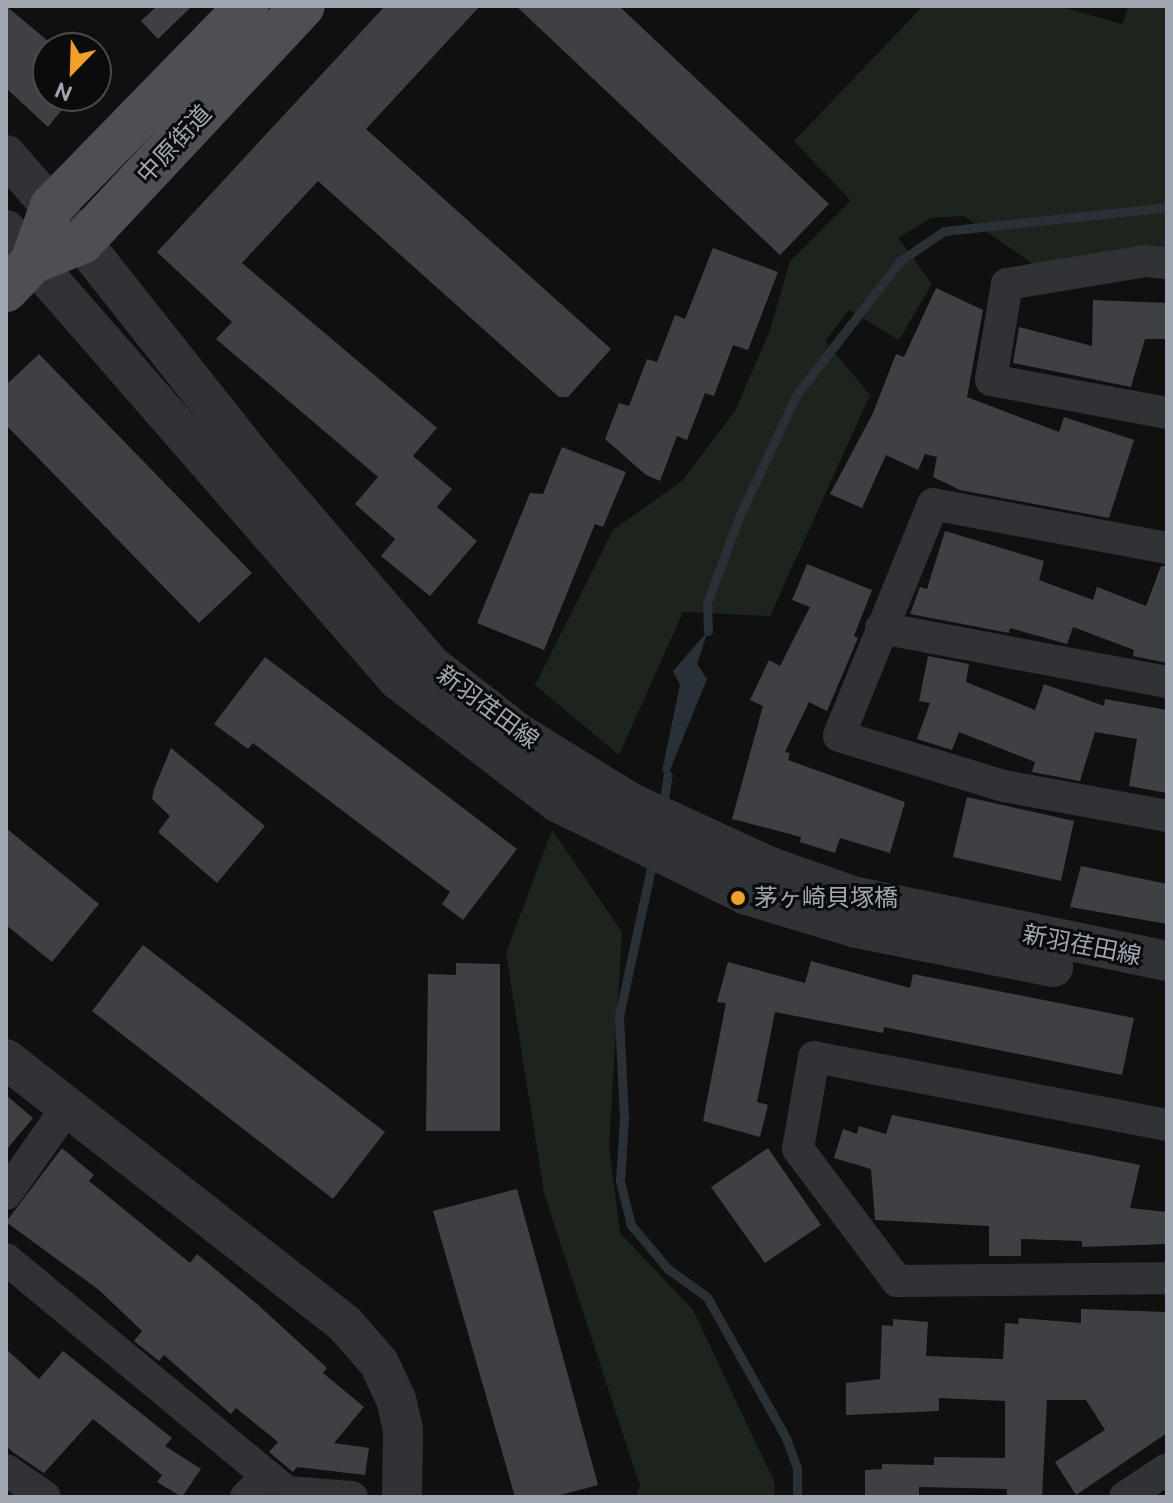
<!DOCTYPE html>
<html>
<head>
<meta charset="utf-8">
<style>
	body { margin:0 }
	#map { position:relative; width:1173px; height:1503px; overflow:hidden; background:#101011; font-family:Ubuntu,"Noto Sans JP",sans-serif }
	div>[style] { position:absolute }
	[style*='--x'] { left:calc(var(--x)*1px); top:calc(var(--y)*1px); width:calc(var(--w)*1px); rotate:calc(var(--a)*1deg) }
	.green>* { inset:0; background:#1c241d }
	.water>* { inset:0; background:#293137 }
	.stream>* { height:9px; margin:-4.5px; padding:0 4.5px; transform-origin:4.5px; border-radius:4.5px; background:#293137 }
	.building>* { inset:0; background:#3f4044 }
	.minor>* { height:32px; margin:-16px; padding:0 16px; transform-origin:16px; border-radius:16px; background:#313236 }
	.tertiary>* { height:40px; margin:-20px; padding:0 20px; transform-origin:20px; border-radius:20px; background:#313236 }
	.primary>* { height:44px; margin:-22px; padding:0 22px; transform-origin:22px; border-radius:22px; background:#4d4f55 }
	.dots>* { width:22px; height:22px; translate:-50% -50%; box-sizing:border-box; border:4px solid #0b0b0c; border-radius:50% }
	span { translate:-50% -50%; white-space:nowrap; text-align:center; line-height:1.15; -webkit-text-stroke:6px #0b0b0c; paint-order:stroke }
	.street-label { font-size:24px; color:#a1a7b2 }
	.poi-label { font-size:24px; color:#a1a7b2 }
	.left { translate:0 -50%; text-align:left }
	.frame { position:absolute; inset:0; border:8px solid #a1a7b2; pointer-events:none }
	.north { position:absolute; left:32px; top:32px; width:80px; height:80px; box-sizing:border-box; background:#0b0b0c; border:2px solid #47494e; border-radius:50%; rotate:203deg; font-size:22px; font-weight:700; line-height:32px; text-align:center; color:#a1a7b2 }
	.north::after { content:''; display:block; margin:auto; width:28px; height:36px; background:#f0a029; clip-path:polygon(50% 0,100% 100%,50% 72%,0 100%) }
</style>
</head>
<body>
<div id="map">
	<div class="green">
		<i style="clip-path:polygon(923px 6px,1058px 6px,1122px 24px,1129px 6px,1167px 6px,1167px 254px,1037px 267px,964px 216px,931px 218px,898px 238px,932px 284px,899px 340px,849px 310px,825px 341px,870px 395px,770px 616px,683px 612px,619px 755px,535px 685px,613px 530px,682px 481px,735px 411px,770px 330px,790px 261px,851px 201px,794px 141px)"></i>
		<i style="clip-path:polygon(552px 830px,622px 932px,609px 1146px,620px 1233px,693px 1310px,774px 1481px,775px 1497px,636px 1497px,640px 1486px,544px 1193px,506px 953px)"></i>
	</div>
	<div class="water">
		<i style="clip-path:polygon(708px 631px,697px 664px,707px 679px,668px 775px,662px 771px,680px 685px,673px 671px)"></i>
	</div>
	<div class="stream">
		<i style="--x:708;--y:631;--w:28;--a:-92"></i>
		<i style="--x:707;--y:603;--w:92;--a:-69.6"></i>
		<i style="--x:739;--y:517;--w:136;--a:-64.8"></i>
		<i style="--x:797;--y:394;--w:168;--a:-52.2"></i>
		<i style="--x:900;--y:261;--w:53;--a:-34.3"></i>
		<i style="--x:944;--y:231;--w:224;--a:-6.1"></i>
		<i style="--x:663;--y:805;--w:30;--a:-81"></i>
		<i style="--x:653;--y:859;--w:161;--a:102.2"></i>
		<i style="--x:619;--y:1016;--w:102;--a:87.2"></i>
		<i style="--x:624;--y:1118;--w:63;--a:93.6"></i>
		<i style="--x:620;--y:1181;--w:45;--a:76"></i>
		<i style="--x:631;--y:1225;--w:57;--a:49.9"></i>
		<i style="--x:668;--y:1269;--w:48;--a:35.7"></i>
		<i style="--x:707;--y:1297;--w:162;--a:60.7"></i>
		<i style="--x:786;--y:1438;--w:32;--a:70"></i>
		<i style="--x:797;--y:1468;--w:29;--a:90"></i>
	</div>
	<div class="building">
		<i style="clip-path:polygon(6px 6px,48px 41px,48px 96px,73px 96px,48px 127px,6px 88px)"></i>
		<i style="clip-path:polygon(157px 6px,192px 6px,158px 39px,141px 21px)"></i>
		<i style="clip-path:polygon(385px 6px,480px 6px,366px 129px,611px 349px,568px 397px,559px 397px,318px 181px,242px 263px,437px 428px,413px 456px,452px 489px,437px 507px,477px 541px,430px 596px,381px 556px,395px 539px,355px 504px,378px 477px,216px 339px,232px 322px,157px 252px)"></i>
		<i style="clip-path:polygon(516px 6px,619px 6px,829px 204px,780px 255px)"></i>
		<i style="clip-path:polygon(713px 248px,778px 272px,748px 350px,733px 345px,714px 396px,705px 393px,687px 440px,677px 436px,660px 481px,646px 475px,605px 439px,619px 403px,629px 406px,647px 359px,657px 362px,675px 315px,685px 319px)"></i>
		<i style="clip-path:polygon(936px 288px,983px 310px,967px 397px,1059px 432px,1064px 417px,1134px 440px,1109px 518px,960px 490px,933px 477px,937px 457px,925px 454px,918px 470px,886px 455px,862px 508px,830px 494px,873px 413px,896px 354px,904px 357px)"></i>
		<i style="clip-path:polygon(1093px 300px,1167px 303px,1167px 339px,1145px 339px,1131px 387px,1013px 363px,1019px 327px,1092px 346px)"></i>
		<i style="clip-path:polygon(39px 354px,252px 573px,199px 623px,6px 425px,6px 385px)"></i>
		<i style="clip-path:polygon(562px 447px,626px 472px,603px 527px,595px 524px,544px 650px,477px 623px,530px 493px,543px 494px)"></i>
		<i style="clip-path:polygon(945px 531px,1044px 561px,1039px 580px,1093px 600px,1097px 587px,1146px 606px,1161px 566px,1167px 566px,1167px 663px,1133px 656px,1134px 650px,1073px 627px,1067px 644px,1010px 628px,1009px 633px,910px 614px,920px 587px,927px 589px)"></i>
		<i style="clip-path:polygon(807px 564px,872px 590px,854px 636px,858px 638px,827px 711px,809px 702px,785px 752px,790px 753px,788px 760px,905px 802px,890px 853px,840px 838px,835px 853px,800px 842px,801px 837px,732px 819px,763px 706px,750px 700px,769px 660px,780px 666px,810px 607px,792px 600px)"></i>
		<i style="clip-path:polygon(928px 656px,969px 664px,966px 682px,1035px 710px,1044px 684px,1104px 706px,1105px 699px,1167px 710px,1167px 793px,1129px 786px,1137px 739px,1095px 732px,1080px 781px,1032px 772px,1035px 762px,959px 732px,952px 750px,917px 739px,930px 703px,919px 701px)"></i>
		<i style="clip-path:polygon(265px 657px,517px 849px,463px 920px,442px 904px,450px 892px,253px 743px,248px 749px,214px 724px)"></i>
		<i style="clip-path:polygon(171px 748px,265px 826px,217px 883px,158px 832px,170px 816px,152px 799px,154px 789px)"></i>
		<i style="clip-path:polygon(967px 797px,1074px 821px,1061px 881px,953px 857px)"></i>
		<i style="clip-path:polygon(6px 828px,99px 904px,52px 962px,6px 925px)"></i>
		<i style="clip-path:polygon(1081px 866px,1167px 884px,1167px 924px,1070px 907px)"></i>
		<i style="clip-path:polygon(143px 945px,385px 1132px,333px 1199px,92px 1011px)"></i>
		<i style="clip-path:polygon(811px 961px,910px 988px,913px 974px,1134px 1018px,1122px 1075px,884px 1027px,883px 1033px,775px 1012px,757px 1102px,768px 1105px,760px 1137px,703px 1121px,726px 1003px,717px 1002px,728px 962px,805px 983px)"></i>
		<i style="clip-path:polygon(456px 963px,500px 964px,500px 1131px,426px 1131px,428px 974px,456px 975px)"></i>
		<i style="clip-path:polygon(6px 1095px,33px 1118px,6px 1150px)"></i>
		<i style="clip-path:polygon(892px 1115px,1140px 1165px,1130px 1208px,1167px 1212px,1167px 1244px,1082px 1247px,1082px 1241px,1021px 1239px,1021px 1256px,989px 1256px,989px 1226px,875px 1220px,871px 1169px,834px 1158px,843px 1129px,857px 1134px,859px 1126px,886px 1134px)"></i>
		<i style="clip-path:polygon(62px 1148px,94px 1175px,89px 1181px,190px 1263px,197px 1254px,257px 1304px,327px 1368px,323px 1373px,364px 1407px,334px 1443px,369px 1448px,365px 1475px,297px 1467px,293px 1472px,269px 1452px,278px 1442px,236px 1408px,231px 1414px,164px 1355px,159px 1361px,134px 1341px,142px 1331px,99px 1290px,6px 1222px)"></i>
		<i style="clip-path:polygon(768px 1148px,821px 1225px,765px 1263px,711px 1187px)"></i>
		<i style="clip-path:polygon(517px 1189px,598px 1485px,553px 1497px,515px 1497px,433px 1211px)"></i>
		<i style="clip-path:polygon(1081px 1309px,1167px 1312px,1167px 1433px,1076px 1495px,1055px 1462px,1105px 1430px,1086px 1400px,1047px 1400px,1042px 1497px,1007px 1497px,1007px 1489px,919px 1487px,919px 1497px,865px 1497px,865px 1470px,882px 1469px,882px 1464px,934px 1465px,934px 1457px,1005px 1458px,1005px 1401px,939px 1398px,939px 1411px,846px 1415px,846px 1383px,880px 1379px,882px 1325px,893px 1326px,893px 1319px,928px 1322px,926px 1356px,1003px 1359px,1005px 1323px,1018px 1324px,1019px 1318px,1081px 1323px)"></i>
		<i style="clip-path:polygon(6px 1349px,39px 1379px,63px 1351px,172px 1438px,165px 1446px,201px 1469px,182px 1497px,157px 1482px,162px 1475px,93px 1419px,44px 1473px,14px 1453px,6px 1446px)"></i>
	</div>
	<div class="minor">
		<i style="--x:1167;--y:263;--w:21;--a:-175"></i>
		<i style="--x:1146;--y:261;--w:141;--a:170.6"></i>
		<i style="--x:1007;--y:284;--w:97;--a:99.5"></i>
		<i style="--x:991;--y:380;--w:179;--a:10.6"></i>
		<i style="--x:1167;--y:548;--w:238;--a:-169.4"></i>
		<i style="--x:933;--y:504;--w:250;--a:112.1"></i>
		<i style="--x:839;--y:736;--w:172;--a:16.9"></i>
		<i style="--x:1004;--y:786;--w:166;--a:10.4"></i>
		<i style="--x:881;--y:628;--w:291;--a:10.7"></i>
		<i style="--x:1167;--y:1125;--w:359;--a:-169.1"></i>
		<i style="--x:814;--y:1057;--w:93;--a:99.9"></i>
		<i style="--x:798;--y:1149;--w:165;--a:53.1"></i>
		<i style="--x:897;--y:1281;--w:270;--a:-0.6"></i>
		<i style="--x:6;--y:1194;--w:105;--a:-54.7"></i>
		<i style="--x:6;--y:1259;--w:365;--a:39.7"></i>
		<i style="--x:287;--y:1492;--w:65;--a:4.4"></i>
		<i style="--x:6;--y:1470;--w:47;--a:34.7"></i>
		<i style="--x:246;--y:1497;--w:30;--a:-45"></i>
		<i style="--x:1125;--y:1497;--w:50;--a:-33.7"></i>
	</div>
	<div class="tertiary">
		<i style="--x:6;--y:155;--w:116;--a:48.9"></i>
		<i style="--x:82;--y:242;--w:277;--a:51.6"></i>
		<i style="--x:254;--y:459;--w:272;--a:49.3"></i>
		<i style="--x:431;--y:665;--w:110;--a:38"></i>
		<i style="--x:518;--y:733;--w:133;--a:31.8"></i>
		<i style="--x:631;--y:803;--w:153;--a:24.7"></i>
		<i style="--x:770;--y:867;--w:88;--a:19.3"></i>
		<i style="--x:853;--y:896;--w:321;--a:11.7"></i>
		<i style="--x:6;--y:230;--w:597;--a:48.94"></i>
		<i style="--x:398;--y:680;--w:200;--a:37.5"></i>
		<i style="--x:557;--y:802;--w:212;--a:26.1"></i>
		<i style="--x:747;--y:895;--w:114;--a:16.8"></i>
		<i style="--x:856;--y:928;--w:201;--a:11.2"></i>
		<i style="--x:6;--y:1059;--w:430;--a:38"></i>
		<i style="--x:345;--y:1324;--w:52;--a:48.9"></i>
		<i style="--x:379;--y:1363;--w:40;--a:65"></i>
		<i style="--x:396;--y:1399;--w:31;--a:77"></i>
		<i style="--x:403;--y:1429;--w:68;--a:90.8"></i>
	</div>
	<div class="primary">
		<i style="--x:32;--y:262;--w:54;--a:-21.8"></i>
		<i style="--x:82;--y:242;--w:323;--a:-46.9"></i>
		<i style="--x:6;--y:290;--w:38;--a:-47"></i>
		<i style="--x:32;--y:262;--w:59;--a:-70.3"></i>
		<i style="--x:52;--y:206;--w:279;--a:-45.7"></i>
	</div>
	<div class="dots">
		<i style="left:738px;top:898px;background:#f0a029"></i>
	</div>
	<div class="street-label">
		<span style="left:174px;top:144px;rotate:-47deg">中原街道</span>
		<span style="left:488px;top:707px;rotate:37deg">新羽荏田線</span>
		<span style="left:1082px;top:945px;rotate:11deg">新羽荏田線</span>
	</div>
	<div class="poi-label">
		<span class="left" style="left:754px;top:898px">茅ヶ崎貝塚橋</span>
	</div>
	<div class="frame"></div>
	<div class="north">N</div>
</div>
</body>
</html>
